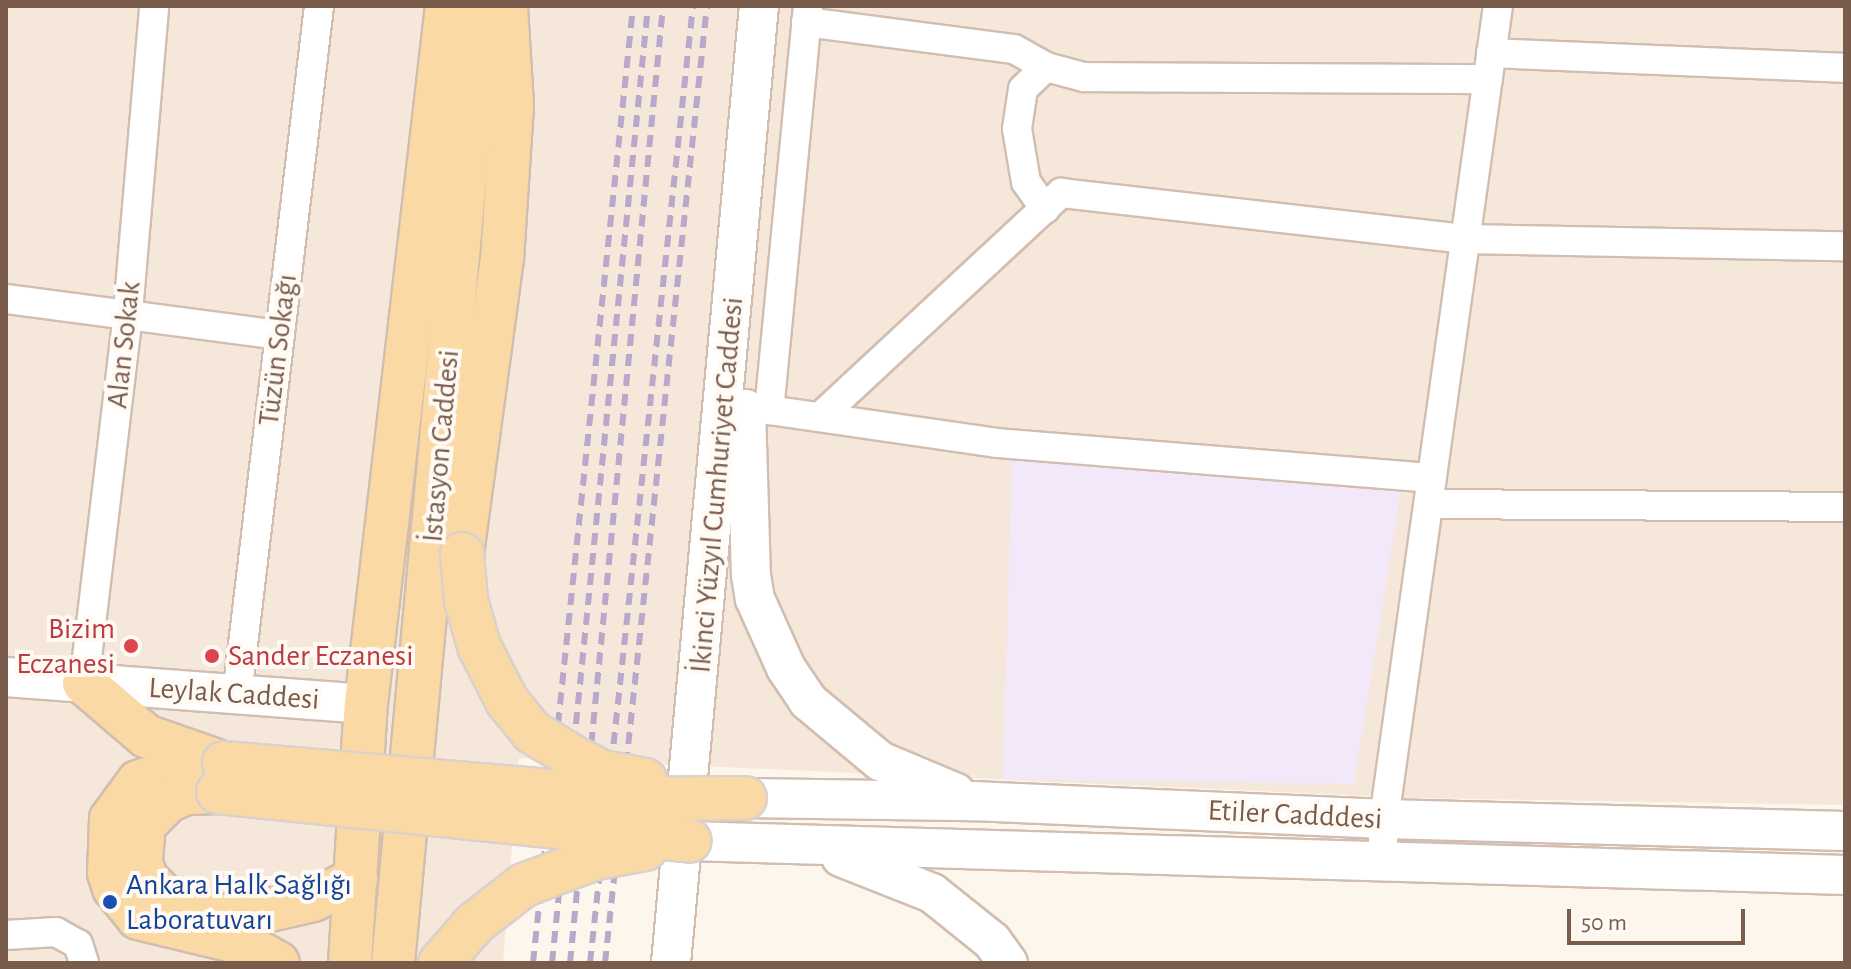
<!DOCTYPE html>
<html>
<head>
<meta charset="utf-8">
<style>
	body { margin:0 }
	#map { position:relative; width:1851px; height:969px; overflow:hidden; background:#fdf6ec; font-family:"Alegreya Sans",sans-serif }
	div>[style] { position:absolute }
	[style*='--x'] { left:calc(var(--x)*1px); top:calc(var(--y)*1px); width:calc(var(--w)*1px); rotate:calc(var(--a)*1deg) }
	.residential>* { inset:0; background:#f5e8da }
	.education>* { inset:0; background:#f3e8fa }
	.roads { filter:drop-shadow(2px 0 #d1beb0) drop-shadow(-2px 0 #d1beb0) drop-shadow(0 2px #d1beb0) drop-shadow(0 -2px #d1beb0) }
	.street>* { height:28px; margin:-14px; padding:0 14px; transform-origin:14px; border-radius:14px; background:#fff }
	.secondary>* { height:38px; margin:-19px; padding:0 19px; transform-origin:19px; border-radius:19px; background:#fff }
	.primary>* { height:42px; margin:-21px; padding:0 21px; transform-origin:21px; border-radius:21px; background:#fbd9a5 }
	.rail>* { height:6px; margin-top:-3px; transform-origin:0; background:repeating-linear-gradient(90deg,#b9a8c9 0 12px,transparent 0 20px) }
	.bridges { filter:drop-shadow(2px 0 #dad1cd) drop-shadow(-2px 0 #dad1cd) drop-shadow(0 2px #dad1cd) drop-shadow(0 -2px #dad1cd) }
	.primary-bridge>* { height:42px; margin:-21px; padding:0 21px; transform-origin:21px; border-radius:21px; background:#fbd9a5 }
	.dots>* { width:22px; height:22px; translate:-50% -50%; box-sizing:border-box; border:4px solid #fffaf3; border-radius:50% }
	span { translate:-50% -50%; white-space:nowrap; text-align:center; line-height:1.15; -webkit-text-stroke:8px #fffaf3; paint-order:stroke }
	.street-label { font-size:30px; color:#7a5c4d }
	.health-label { font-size:30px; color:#be3a42 }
	.right { translate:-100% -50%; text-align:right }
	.left { translate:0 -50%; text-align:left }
	.transit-label { font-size:30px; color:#164399 }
	.frame { position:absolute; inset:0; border:8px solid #7a5c4d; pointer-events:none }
	.scale { position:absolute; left:1567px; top:909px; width:178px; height:36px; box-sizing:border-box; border:4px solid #7a5c4d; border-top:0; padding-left:10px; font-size:24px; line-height:28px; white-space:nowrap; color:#7a5c4d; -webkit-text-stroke:6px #fffaf3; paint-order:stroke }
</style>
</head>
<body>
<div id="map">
	<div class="residential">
		<i style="clip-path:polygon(6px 6px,1845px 6px,1845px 805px,1416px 798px,519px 758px,503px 963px,6px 963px)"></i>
	</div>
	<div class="education">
		<i style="clip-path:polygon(1012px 460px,1401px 490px,1354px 784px,1003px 779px)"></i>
	</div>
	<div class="roads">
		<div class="street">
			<i style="--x:808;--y:6;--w:406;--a:95.5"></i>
			<i style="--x:769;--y:410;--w:230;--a:8.2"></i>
			<i style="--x:997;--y:443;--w:436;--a:4.6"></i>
			<i style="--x:806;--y:22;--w:210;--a:7.4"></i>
			<i style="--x:1014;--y:49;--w:37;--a:29"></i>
			<i style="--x:1046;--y:67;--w:39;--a:15"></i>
			<i style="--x:1084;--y:77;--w:404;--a:0.3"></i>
			<i style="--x:1491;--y:53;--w:354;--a:2.4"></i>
			<i style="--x:1045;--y:209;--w:33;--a:-125"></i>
			<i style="--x:1026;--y:182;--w:54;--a:-99.6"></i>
			<i style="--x:1017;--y:129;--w:40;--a:-81.5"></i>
			<i style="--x:1023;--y:89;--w:32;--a:-44"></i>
			<i style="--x:6;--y:299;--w:276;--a:7.5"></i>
			<i style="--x:821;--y:416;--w:328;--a:-42.9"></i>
			<i style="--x:1061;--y:193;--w:407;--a:6.5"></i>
			<i style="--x:1465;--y:239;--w:380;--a:1.1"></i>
			<i style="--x:1429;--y:504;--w:416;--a:0.4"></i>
			<i style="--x:84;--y:683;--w:374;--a:-83.2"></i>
			<i style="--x:128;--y:312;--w:307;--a:-85.1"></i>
			<i style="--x:237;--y:695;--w:694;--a:-83.21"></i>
			<i style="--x:1382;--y:864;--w:45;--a:-87.5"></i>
			<i style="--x:1384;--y:819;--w:821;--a:-82.02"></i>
			<i style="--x:6;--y:935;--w:50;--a:-3.4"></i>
			<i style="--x:56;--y:932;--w:25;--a:29"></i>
			<i style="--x:78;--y:944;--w:20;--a:72"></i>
		</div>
		<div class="secondary">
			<i style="--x:746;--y:409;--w:166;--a:88.3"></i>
			<i style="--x:751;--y:575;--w:24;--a:81"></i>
			<i style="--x:755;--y:599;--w:76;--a:65.8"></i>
			<i style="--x:786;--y:668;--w:40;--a:56"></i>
			<i style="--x:808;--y:701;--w:94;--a:39.8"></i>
			<i style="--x:880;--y:761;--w:82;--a:22.8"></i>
			<i style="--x:6;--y:677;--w:361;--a:4.3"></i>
			<i style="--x:745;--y:798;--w:229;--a:0.8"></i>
			<i style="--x:974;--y:801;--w:410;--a:2.5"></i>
			<i style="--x:1384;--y:819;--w:461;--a:1.5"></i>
			<i style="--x:689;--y:841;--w:1156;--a:1.68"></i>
			<i style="--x:841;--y:857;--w:98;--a:21.6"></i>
			<i style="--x:932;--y:893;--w:77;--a:38.7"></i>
			<i style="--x:992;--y:941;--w:27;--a:54"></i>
			<i style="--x:671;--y:963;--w:961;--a:-84.75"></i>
		</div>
		<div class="primary">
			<i style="--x:462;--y:554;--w:297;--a:-82.3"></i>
			<i style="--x:502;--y:260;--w:155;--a:-86.3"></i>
			<i style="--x:512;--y:105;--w:99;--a:-93.5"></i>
			<i style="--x:84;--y:683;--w:82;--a:40.5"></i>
			<i style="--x:146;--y:736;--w:73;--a:19.2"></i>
			<i style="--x:224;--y:763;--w:50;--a:173.2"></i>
			<i style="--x:174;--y:769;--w:38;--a:160"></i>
			<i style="--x:138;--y:782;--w:46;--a:126.1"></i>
			<i style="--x:111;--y:819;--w:54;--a:92.1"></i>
			<i style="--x:109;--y:873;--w:16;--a:72"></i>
			<i style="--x:114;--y:888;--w:38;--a:51"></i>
			<i style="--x:138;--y:918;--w:107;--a:13.5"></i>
			<i style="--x:242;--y:943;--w:41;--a:29.1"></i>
			<i style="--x:218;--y:792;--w:32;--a:178"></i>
			<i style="--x:186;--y:793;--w:20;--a:156"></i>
			<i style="--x:168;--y:801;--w:34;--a:135"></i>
			<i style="--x:144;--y:825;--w:37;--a:95"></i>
			<i style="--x:141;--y:862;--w:17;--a:73"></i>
			<i style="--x:146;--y:878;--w:34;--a:45"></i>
			<i style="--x:170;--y:902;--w:48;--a:16.9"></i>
			<i style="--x:216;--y:916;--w:32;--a:-2"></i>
			<i style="--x:248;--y:915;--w:67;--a:-13"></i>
			<i style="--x:313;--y:900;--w:48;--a:-26"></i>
			<i style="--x:350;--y:963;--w:259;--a:-86.5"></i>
			<i style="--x:366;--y:704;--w:703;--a:-83.38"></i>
			<i style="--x:393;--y:963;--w:961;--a:-84.75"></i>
		</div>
	</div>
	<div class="rail">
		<i style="--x:533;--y:963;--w:962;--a:-84.03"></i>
		<i style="--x:552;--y:963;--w:962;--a:-84.27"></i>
		<i style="--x:570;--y:963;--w:962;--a:-84.45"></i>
		<i style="--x:590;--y:963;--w:963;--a:-83.86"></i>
		<i style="--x:605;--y:963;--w:962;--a:-83.92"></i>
	</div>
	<div class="bridges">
		<div class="primary-bridge">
			<i style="--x:462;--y:554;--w:46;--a:85"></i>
			<i style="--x:466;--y:600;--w:48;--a:74.2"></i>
			<i style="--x:479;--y:646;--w:62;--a:63"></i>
			<i style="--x:507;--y:701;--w:40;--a:51"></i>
			<i style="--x:532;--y:732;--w:50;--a:31.2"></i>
			<i style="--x:575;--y:758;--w:30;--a:27"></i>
			<i style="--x:602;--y:772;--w:44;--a:10.5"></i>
			<i style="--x:224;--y:763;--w:420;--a:4.9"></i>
			<i style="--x:642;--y:799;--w:103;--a:-0.6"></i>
			<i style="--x:218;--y:792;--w:474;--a:5.9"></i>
			<i style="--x:440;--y:963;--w:53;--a:-48.8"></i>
			<i style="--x:475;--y:923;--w:62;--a:-37.8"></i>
			<i style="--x:524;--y:885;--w:77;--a:-20.6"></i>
			<i style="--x:596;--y:858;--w:50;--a:-10.4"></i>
		</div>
	</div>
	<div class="dots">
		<i style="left:131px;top:646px;background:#e0444e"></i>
		<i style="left:212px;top:656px;background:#e0444e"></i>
		<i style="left:110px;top:902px;background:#1a4fb4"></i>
	</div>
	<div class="street-label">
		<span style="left:124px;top:345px;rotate:-84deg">Alan Sokak</span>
		<span style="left:278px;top:350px;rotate:-83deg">Tüzün Sokağı</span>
		<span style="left:441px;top:446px;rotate:-85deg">İstasyon Caddesi</span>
		<span style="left:717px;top:485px;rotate:-85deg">İkinci Yüzyıl Cumhuriyet Caddesi</span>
		<span style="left:234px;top:694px;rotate:4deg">Leylak Caddesi</span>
		<span style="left:1295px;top:815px;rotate:3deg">Etiler Cadddesi</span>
	</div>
	<div class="health-label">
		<span class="right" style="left:115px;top:646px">Bizim<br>Eczanesi</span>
		<span class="left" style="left:228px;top:656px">Sander Eczanesi</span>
	</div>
	<div class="transit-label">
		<span class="left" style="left:126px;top:902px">Ankara Halk Sağlığı<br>Laboratuvarı</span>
	</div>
	<div class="frame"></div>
	<div class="scale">50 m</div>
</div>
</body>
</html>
